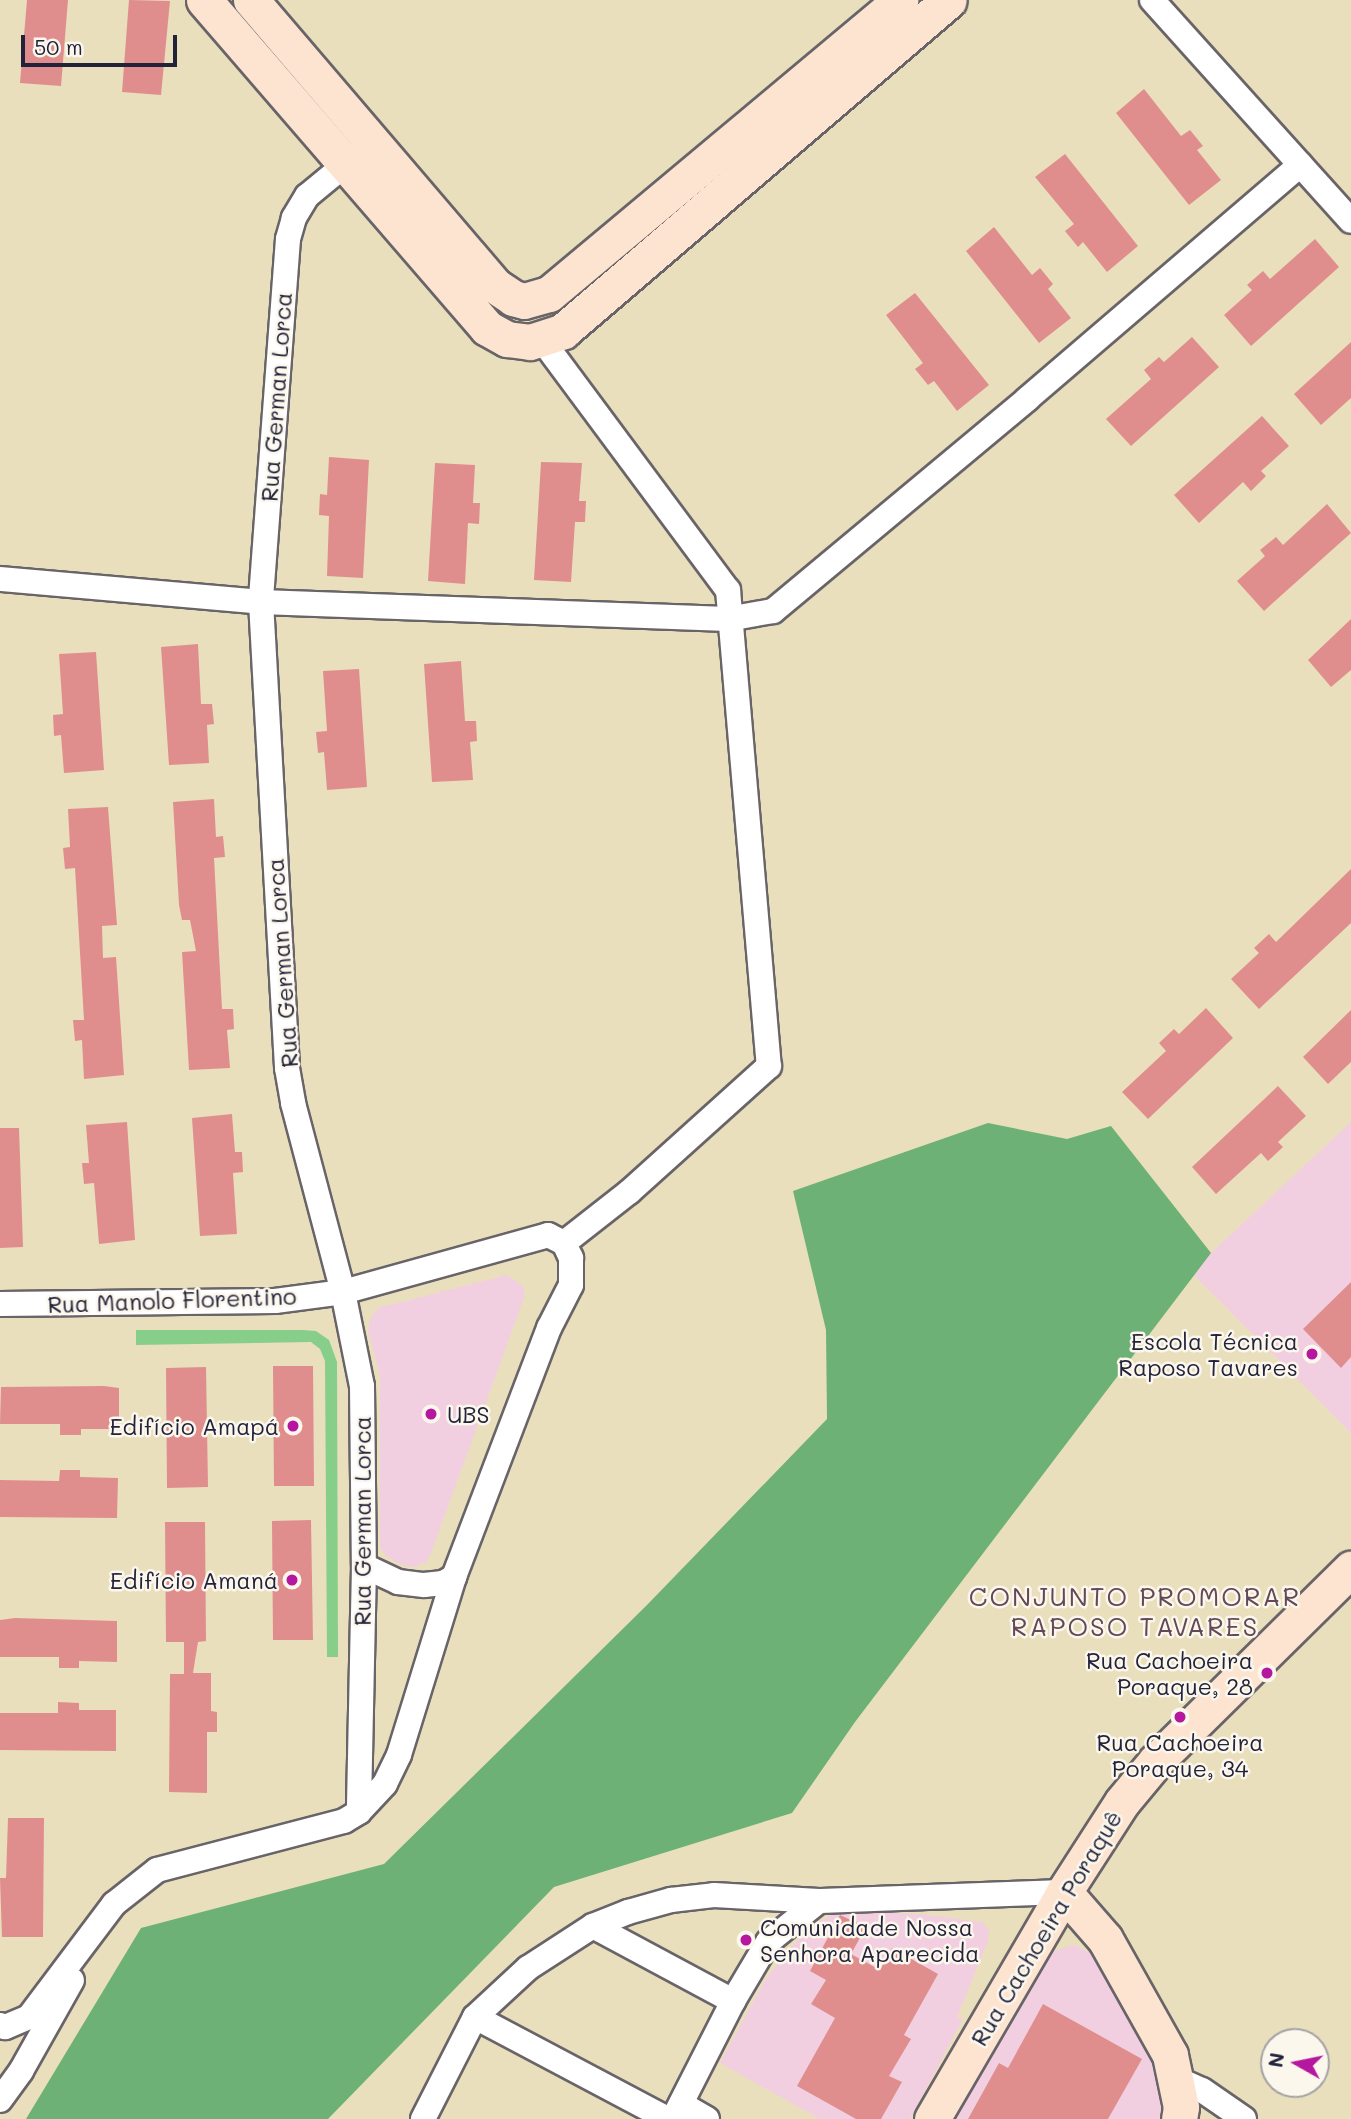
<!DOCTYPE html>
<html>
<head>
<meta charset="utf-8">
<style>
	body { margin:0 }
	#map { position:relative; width:1351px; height:2119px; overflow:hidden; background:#e9dfbc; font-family:Mali,sans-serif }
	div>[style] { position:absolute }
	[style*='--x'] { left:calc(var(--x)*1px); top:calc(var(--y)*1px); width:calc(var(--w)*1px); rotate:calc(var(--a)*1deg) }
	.built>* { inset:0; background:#f2cfe0 }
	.green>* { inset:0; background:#87ce8a }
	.forest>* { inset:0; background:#6db176 }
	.building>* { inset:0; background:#e08e8d }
	.roads { filter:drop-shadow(2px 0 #686468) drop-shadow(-2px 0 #686468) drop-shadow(0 2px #686468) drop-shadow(0 -2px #686468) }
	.street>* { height:24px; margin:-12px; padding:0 12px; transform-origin:12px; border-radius:12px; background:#fff }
	.secondary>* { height:35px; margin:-17.5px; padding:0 17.5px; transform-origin:17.5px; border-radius:17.5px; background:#fde4d1 }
	.dots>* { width:19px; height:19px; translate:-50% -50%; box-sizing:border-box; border:4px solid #fbf7ec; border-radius:50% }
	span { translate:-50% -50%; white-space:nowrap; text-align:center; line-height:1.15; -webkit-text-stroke:5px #fbf7ec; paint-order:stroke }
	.street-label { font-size:23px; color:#22223b }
	.poi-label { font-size:23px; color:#22223b }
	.right { translate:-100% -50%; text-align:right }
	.left { translate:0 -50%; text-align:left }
	.quarter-label { font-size:26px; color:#644858; letter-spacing:2px }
	.north { position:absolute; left:1260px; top:2028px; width:70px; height:70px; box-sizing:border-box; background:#fbf7ec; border:2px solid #a4a2a5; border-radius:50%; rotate:279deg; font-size:19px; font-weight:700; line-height:28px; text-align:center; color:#22223b }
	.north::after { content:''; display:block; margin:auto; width:24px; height:32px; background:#b5179e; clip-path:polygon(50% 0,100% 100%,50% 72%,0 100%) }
	.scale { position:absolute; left:21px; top:35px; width:156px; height:32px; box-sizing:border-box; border:4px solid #22223b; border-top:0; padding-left:9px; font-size:21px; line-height:24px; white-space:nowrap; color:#22223b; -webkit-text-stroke:5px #fbf7ec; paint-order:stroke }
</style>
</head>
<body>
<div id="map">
	<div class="built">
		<i style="clip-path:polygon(1351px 1122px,1351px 1433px,1194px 1275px,1211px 1253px)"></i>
		<i style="clip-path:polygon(507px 1275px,523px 1286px,525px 1295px,431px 1553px,426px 1562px,415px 1567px,401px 1565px,386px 1556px,380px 1547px,380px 1375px,368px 1331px,370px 1320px,378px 1308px)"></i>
		<i style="clip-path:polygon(840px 1911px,921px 1914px,982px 1922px,989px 1930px,988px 1941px,957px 2017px,963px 2019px,910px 2119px,820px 2119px,720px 2063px,765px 1980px,793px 1945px,814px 1924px)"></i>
		<i style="clip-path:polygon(1075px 1945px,1094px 1955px,1153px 2064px,1162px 2105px,1159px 2119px,950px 2119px,1039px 1961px,1050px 1952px)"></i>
	</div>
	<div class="green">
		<i style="clip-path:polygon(136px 1330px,303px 1330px,316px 1331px,329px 1340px,337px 1362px,338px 1657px,327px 1657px,325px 1361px,320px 1349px,311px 1342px,136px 1345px)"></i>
	</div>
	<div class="forest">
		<i style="clip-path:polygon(988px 1123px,1067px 1139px,1111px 1126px,1211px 1253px,855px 1722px,792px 1813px,554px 1887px,328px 2119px,26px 2119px,141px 1928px,384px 1864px,647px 1605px,827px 1419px,826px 1330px,793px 1191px)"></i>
	</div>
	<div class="building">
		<i style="clip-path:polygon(27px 0,68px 0,61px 86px,20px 83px)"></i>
		<i style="clip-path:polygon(129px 0,170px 1px,161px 95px,122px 92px)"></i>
		<i style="clip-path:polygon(1144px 89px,1181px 136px,1190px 130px,1203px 146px,1197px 150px,1221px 180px,1189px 205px,1116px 113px)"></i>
		<i style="clip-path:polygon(1065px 154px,1138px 246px,1107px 272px,1083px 242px,1078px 247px,1065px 231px,1074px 224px,1035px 177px)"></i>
		<i style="clip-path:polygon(994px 227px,1032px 275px,1040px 268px,1053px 284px,1048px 289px,1071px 318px,1039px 343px,966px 251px)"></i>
		<i style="clip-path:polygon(1315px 239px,1339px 267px,1251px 346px,1224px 315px,1252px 290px,1247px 285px,1263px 271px,1270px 279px)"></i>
		<i style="clip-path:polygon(915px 293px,989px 385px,957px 411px,934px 381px,928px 385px,915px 369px,923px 363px,886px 315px)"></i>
		<i style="clip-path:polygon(1192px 337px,1219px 367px,1131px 446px,1106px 419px,1151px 379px,1144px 370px,1159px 357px,1164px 362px)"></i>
		<i style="clip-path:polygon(1351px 342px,1351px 398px,1321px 425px,1294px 394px)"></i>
		<i style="clip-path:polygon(1262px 416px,1289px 446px,1261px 471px,1266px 476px,1251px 491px,1243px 482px,1199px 523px,1174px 495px)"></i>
		<i style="clip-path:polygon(329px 457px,369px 460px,363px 578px,327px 576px,329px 516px,319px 515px,320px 494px,327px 495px)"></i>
		<i style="clip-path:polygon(541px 462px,582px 463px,579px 501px,586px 501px,585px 522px,575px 522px,571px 582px,534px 580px)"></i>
		<i style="clip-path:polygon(435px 463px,475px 465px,473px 503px,480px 503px,479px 524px,468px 523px,465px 584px,428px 581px)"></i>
		<i style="clip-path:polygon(1327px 504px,1351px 533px,1264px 611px,1237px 581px,1265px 556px,1260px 550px,1276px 537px,1283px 545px)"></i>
		<i style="clip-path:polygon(1351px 619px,1351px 670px,1331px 687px,1308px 660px)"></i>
		<i style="clip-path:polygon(198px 644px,201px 704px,212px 704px,214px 724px,207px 725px,209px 763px,169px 765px,161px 647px)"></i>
		<i style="clip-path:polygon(96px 652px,104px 770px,64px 773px,61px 735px,54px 736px,53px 715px,63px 714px,59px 654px)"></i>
		<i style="clip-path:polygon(461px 661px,465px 721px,476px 721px,477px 741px,470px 742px,473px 780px,432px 782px,424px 664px)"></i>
		<i style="clip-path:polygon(359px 669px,367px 787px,327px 790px,324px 752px,318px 753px,316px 732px,327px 731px,323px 671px)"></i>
		<i style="clip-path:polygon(214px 799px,216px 837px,223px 836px,225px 857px,214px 858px,222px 1009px,233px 1009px,234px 1029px,227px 1030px,230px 1068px,189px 1070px,182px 952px,196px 951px,190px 920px,182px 920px,179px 905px,173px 802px)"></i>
		<i style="clip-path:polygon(108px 807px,117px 925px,102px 926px,103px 958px,116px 957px,124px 1075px,84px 1079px,82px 1040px,75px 1041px,73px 1020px,84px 1020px,75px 868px,65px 869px,63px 848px,70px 847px,68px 809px)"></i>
		<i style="clip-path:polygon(1351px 869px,1351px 923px,1259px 1009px,1231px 979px,1259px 953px,1254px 948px,1269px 934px,1276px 942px)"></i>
		<i style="clip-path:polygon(1206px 1008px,1233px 1038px,1148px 1119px,1122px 1092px,1166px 1051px,1159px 1043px,1174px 1029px,1179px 1034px)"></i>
		<i style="clip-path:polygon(1351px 1010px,1351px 1062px,1328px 1084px,1303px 1057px)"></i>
		<i style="clip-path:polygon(1278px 1086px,1306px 1116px,1278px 1142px,1283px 1147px,1268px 1161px,1261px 1153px,1216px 1194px,1192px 1167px)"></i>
		<i style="clip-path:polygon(232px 1114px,235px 1152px,242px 1152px,243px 1172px,233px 1173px,237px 1234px,200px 1236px,192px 1118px)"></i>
		<i style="clip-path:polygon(127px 1122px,135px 1240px,99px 1244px,94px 1183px,84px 1184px,82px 1163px,89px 1163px,86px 1125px)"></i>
		<i style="clip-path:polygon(0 1128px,19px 1128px,23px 1247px,0 1248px)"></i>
		<i style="clip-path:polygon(1351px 1282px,1351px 1357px,1341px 1368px,1303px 1329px)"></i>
		<i style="clip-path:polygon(273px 1366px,313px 1366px,314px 1486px,274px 1486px)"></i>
		<i style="clip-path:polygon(206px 1367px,208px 1487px,167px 1488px,166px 1368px)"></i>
		<i style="clip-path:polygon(104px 1386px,119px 1388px,119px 1429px,81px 1429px,81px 1435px,60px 1435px,60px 1424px,0 1424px,1px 1387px)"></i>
		<i style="clip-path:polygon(60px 1470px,80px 1470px,80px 1477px,118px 1478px,117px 1518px,0 1517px,0 1480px,59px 1481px)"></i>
		<i style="clip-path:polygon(311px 1520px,313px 1640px,273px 1640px,272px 1521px)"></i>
		<i style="clip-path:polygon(165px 1522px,205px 1522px,206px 1641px,198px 1642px,193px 1673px,211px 1673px,211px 1711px,217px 1712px,217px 1732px,207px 1732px,207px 1793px,169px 1792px,170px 1674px,184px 1674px,184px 1642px,166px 1642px)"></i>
		<i style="clip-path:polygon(15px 1618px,117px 1621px,117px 1662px,79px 1661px,79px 1668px,59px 1668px,59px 1657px,0 1657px,0 1620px)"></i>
		<i style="clip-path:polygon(58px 1702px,79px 1703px,79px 1710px,116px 1710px,116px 1751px,0 1750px,0 1713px,58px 1713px)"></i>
		<i style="clip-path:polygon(8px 1818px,44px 1818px,43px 1937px,2px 1937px,0 1878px,6px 1878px)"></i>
		<i style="clip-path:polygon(840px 1915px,866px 1927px,851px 1954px,880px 1970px,892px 1948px,938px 1974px,904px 2035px,911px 2039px,889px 2076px,902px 2082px,881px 2119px,856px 2119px,797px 2086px,835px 2018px,811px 2004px,826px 1980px,810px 1971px)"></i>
		<i style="clip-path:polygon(1043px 2004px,1142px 2059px,1108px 2119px,968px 2119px,999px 2063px,1008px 2068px)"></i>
	</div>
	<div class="roads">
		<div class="street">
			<i style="--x:1152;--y:0;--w:297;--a:48"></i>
			<i style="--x:358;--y:154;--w:66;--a:140.5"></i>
			<i style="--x:307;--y:196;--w:26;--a:121"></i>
			<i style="--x:294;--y:218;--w:22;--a:106"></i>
			<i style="--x:288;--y:239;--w:364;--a:94.3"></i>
			<i style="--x:261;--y:602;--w:467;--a:86.8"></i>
			<i style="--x:287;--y:1068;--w:36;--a:80"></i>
			<i style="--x:293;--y:1103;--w:196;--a:75.2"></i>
			<i style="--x:343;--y:1292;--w:96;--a:78.6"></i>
			<i style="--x:362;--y:1386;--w:180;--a:89.4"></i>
			<i style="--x:364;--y:1566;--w:246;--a:91.2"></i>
			<i style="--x:542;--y:340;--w:312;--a:53.4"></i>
			<i style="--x:728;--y:590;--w:478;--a:85.1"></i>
			<i style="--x:769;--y:1066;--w:188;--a:138"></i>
			<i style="--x:629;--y:1192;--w:83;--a:141.9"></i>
			<i style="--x:0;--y:579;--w:262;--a:5"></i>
			<i style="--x:261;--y:602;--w:467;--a:2.1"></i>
			<i style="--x:728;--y:619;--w:46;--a:-10.1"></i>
			<i style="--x:773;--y:611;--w:331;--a:-39.8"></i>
			<i style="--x:1027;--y:399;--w:360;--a:-40.6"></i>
			<i style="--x:0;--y:1304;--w:275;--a:-0.6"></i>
			<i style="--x:275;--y:1301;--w:69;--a:-7.5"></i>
			<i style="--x:343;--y:1292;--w:213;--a:-15.5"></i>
			<i style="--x:548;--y:1235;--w:18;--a:27"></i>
			<i style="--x:564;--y:1243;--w:17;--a:65"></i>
			<i style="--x:571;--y:1258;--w:27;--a:90"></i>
			<i style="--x:571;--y:1285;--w:48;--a:117.1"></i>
			<i style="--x:549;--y:1328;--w:267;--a:110.9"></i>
			<i style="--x:454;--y:1577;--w:186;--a:107.2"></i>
			<i style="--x:399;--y:1755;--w:32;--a:116"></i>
			<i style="--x:385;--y:1784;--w:38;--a:133"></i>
			<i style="--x:359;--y:1812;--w:17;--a:149"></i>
			<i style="--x:344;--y:1821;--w:193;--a:165.3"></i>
			<i style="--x:157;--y:1870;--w:55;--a:141.7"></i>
			<i style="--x:114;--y:1904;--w:141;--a:127"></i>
			<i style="--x:29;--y:2017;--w:26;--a:157"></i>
			<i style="--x:5;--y:2027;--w:5;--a:-158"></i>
			<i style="--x:364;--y:1566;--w:38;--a:25"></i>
			<i style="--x:398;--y:1582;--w:26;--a:7"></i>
			<i style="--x:424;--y:1585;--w:19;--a:-6"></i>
			<i style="--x:443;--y:1583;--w:13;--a:-29"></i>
			<i style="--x:593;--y:1926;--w:159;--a:28.2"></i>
			<i style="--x:475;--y:2017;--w:218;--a:27.9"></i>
			<i style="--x:1177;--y:2079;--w:27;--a:24"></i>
			<i style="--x:1202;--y:2090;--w:51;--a:34.6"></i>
			<i style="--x:0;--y:2100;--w:36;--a:-54"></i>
			<i style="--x:21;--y:2071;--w:104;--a:-60.7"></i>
			<i style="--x:681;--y:2104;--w:30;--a:30"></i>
			<i style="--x:423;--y:2119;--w:114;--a:-63"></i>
			<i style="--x:475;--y:2017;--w:72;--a:-42.8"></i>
			<i style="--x:528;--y:1968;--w:77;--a:-32.9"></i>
			<i style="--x:593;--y:1926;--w:38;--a:-22"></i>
			<i style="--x:628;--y:1912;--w:45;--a:-15.6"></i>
			<i style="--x:671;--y:1900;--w:43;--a:-6.6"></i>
			<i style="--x:714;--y:1895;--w:105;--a:3.3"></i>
			<i style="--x:673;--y:2119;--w:132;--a:-63"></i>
			<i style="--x:733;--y:2001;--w:69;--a:-59.3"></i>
			<i style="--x:768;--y:1942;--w:65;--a:-38.8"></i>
			<i style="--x:819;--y:1901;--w:245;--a:-2.1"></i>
		</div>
		<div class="secondary">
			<i style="--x:204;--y:0;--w:433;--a:49.2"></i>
			<i style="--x:487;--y:328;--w:23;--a:29"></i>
			<i style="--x:507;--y:339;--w:23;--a:7"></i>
			<i style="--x:530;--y:342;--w:35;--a:-18"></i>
			<i style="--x:563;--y:331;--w:508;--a:-40.61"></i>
			<i style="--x:251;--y:0;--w:375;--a:49.5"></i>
			<i style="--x:494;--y:285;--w:23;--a:34"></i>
			<i style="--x:513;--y:298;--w:11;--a:15"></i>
			<i style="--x:524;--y:301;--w:26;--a:-16"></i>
			<i style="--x:549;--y:294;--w:458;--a:-39.9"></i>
			<i style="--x:1064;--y:1892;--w:62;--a:48.9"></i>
			<i style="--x:1105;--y:1939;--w:133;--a:60.7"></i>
			<i style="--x:1170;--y:2055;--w:53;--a:78.1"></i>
			<i style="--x:1181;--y:2107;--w:12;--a:99"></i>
			<i style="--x:932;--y:2119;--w:263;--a:-59.8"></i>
			<i style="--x:1064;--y:1892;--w:107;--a:-57.2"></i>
			<i style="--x:1122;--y:1802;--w:53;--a:-50.3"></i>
			<i style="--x:1156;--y:1761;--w:274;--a:-44.6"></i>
		</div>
	</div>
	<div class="dots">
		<i style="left:1312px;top:1354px;background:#b5179e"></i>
		<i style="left:431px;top:1414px;background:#b5179e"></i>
		<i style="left:293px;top:1426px;background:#b5179e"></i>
		<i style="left:292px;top:1580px;background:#b5179e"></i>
		<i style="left:1267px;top:1673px;background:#b5179e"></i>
		<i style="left:1180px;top:1717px;background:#b5179e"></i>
		<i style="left:746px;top:1940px;background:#b5179e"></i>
	</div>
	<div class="street-label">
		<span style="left:276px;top:397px;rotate:-86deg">Rua German Lorca</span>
		<span style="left:282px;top:963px;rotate:-94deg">Rua German Lorca</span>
		<span style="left:172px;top:1300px;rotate:-2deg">Rua Manolo Florentino</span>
		<span style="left:362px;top:1521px;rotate:-90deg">Rua German Lorca</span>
		<span style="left:1046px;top:1928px;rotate:-59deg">Rua Cachoeira Poraquê</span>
	</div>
	<div class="poi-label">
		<span class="right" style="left:1298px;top:1354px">Escola Técnica<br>Raposo Tavares</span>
		<span class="left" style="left:447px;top:1414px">UBS</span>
		<span class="right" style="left:279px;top:1426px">Edifício Amapá</span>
		<span class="right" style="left:278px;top:1580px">Edifício Amaná</span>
		<span class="right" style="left:1253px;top:1673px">Rua Cachoeira<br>Poraque, 28</span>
		<span style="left:1180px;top:1755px">Rua Cachoeira<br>Poraque, 34</span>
		<span class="left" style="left:760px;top:1940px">Comunidade Nossa<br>Senhora Aparecida</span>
	</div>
	<div class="quarter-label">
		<span style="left:1135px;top:1612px">CONJUNTO PROMORAR<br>RAPOSO TAVARES</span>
	</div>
	<div class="north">N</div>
	<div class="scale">50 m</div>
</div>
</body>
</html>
